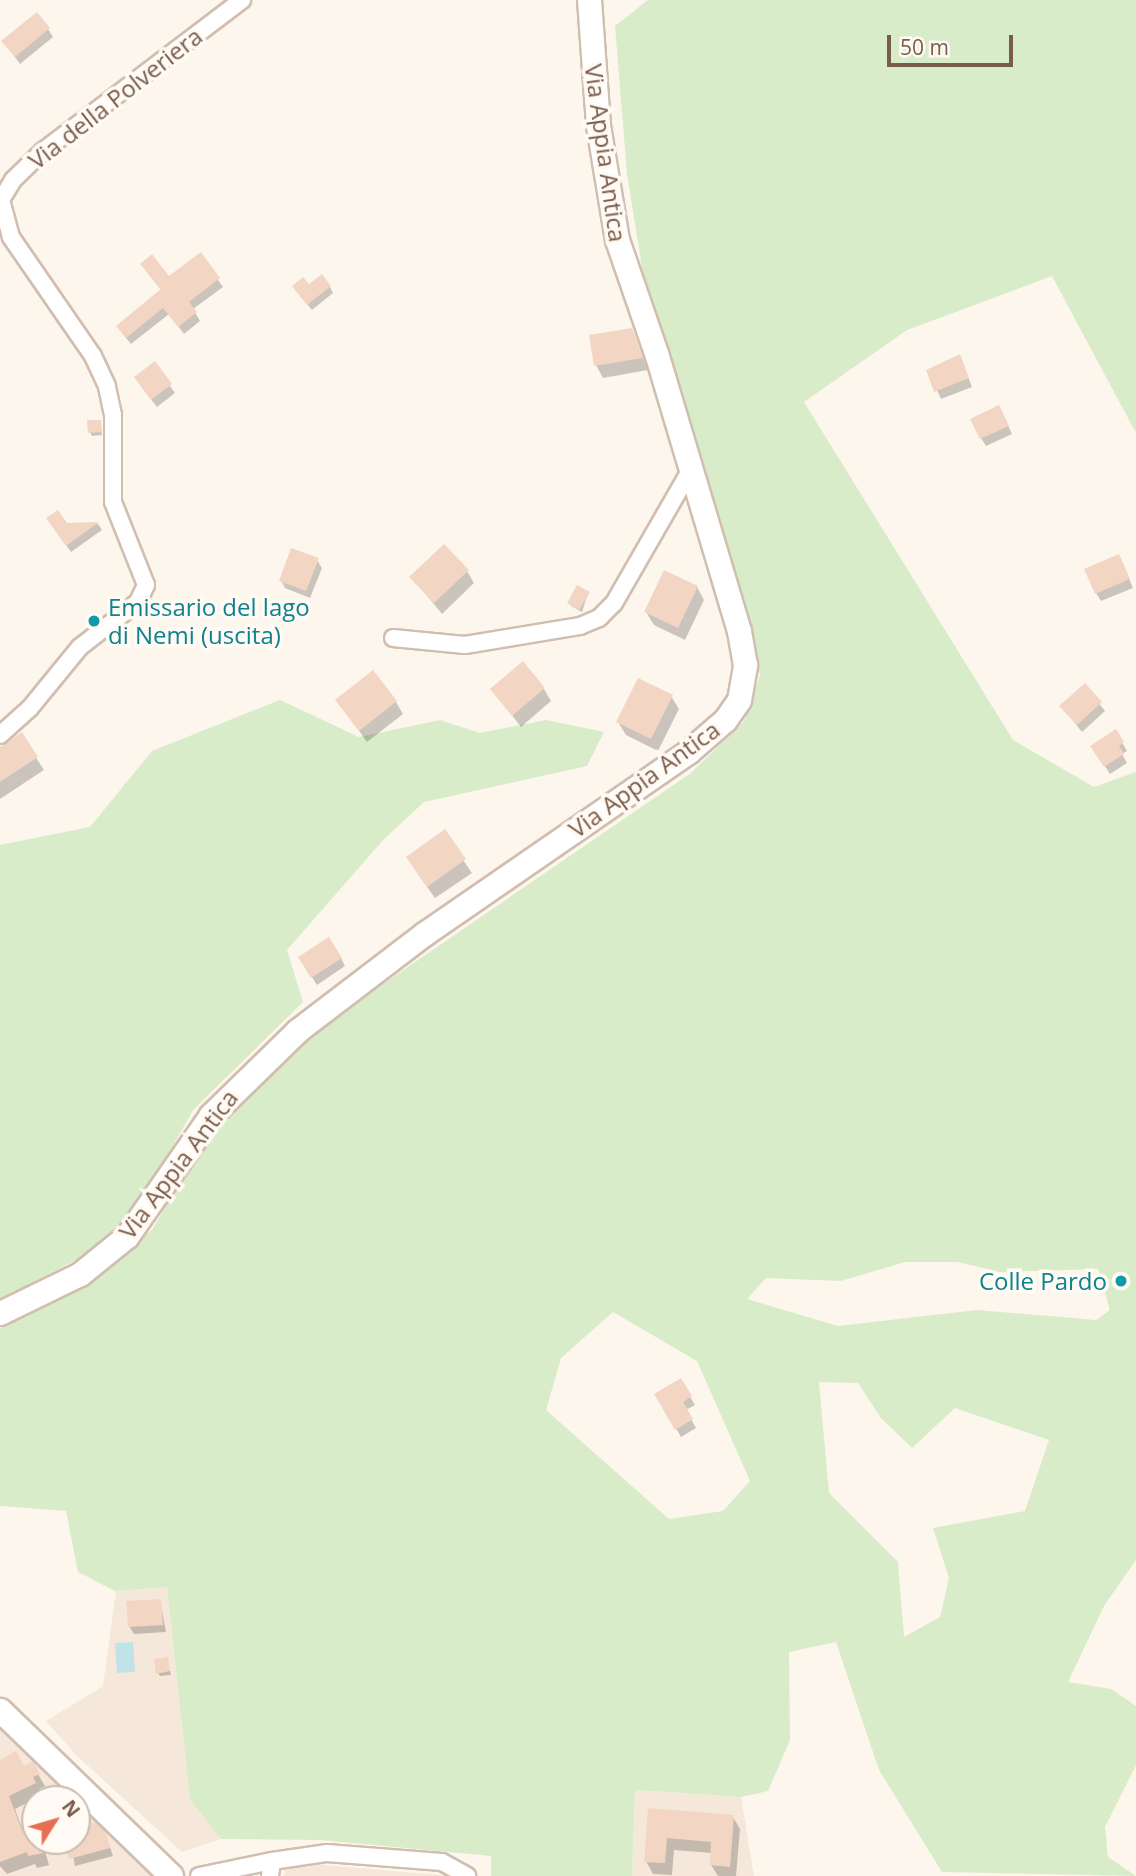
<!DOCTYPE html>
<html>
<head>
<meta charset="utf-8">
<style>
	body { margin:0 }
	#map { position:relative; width:1136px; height:1876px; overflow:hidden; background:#fdf6ec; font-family:"Open Sans",sans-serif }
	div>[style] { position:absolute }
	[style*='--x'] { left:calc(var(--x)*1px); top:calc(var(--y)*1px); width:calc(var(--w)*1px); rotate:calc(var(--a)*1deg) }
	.residential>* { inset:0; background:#f5e8da }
	.green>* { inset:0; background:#d8ecc9 }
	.water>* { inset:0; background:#bfe3e8 }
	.shadow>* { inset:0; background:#0003 }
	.building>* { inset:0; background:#f3d5c3 }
	.roads { filter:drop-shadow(2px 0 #d1beb0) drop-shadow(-2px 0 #d1beb0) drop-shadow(0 2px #d1beb0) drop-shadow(0 -2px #d1beb0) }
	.street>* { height:16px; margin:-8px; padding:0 8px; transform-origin:8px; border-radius:8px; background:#fff }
	.secondary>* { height:23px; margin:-11.5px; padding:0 11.5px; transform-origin:11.5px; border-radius:11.5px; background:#fff }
	.dots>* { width:19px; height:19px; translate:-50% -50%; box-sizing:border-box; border:4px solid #fffaf3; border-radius:50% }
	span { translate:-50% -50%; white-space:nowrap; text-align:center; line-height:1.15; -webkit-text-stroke:7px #fffaf3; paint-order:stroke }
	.street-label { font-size:24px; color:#7a5c4d }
	.culture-label { font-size:24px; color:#0d838f }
	.left { translate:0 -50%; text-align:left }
	.right { translate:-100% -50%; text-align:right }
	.north { position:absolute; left:21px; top:1785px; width:70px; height:70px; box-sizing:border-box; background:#fffaf3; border:2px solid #cabbb1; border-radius:50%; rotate:53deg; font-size:19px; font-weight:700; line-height:28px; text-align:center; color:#7a5c4d }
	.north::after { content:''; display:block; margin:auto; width:24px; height:32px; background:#e76f51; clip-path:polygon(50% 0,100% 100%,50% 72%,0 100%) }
	.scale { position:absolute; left:887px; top:35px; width:126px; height:32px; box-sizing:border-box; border:4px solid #7a5c4d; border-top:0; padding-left:9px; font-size:21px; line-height:24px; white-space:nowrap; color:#7a5c4d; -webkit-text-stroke:5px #fffaf3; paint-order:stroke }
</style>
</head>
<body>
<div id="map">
	<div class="residential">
		<i style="clip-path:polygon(167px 1587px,190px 1800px,221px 1839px,182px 1852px,76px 1755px,46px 1721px,103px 1686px,116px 1591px)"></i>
		<i style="clip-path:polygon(evenodd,0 1720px,164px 1876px,0 1876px,0 1720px,35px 1799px,77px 1799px,77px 1841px,35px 1841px,35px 1799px)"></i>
		<i style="clip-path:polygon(635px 1790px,741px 1797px,754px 1876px,632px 1876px)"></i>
		<i style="clip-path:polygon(301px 1863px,451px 1876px,284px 1876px,285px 1869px)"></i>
	</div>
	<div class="green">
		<i style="clip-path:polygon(evenodd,648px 0,1136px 0,1136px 433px,1052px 276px,907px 330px,804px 402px,1013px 740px,1094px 787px,1136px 772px,1136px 1560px,1104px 1606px,1068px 1682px,1111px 1689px,1136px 1706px,1136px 1765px,1105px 1827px,1108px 1857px,1136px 1876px,942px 1872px,879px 1770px,836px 1642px,789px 1652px,790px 1740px,768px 1791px,741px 1797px,635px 1790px,632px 1876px,491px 1876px,491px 1856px,320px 1840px,221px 1839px,190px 1800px,167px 1587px,115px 1591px,78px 1572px,66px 1511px,0 1506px,0 1328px,63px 1296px,152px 1230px,207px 1134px,304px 1038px,691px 773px,744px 721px,760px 675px,721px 523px,651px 323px,627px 174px,615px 26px,648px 0,905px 1262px,958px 1262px,999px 1272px,1098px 1269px,1110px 1310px,1096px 1320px,977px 1310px,838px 1326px,747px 1299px,766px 1278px,841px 1281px,905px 1262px,648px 0,613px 1312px,697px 1361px,750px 1481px,723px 1511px,669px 1519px,546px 1410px,561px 1358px,613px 1312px,648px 0,819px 1382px,858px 1383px,881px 1418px,912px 1448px,955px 1408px,1049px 1440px,1025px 1511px,933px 1528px,949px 1578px,940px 1617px,904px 1637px,898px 1562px,829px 1493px,819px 1382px)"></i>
		<i style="clip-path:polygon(280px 700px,359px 737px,440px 720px,480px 733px,546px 720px,604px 732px,587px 766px,424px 802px,384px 839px,287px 950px,303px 1002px,193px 1110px,138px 1208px,100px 1247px,0 1300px,0 845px,90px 827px,152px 751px)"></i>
	</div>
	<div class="water">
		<i style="clip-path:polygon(133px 1642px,135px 1672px,117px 1673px,115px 1643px)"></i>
	</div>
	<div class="shadow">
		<i style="clip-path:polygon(48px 29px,53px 37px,20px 64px,4px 42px)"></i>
		<i style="clip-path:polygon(200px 255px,223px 287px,193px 309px,200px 321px,184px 334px,169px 314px,131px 344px,122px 333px,162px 291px,147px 272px,169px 278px)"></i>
		<i style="clip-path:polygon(330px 287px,333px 293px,312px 310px,298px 293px)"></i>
		<i style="clip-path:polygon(632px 330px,648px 370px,603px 378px,596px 365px)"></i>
		<i style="clip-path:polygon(154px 363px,175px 393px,157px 407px,140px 385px)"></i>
		<i style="clip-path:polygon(963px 365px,972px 387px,941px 399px,928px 371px)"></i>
		<i style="clip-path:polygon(1003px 415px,1012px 434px,986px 446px,981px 438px)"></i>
		<i style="clip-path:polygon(100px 421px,102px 435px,92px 436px,90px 432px)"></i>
		<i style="clip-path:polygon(98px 524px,102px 530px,71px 552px,52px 525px)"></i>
		<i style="clip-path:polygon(317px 560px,322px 568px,310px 598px,285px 588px,281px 580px)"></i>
		<i style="clip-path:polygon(1123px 564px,1133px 588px,1101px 601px,1096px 593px)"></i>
		<i style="clip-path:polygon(467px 571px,474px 583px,442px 614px,412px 577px)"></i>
		<i style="clip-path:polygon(697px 587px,704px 600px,685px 640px,654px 625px,646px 612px)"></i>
		<i style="clip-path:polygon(588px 593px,582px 612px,571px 606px,569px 603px)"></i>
		<i style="clip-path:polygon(1084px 685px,1105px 711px,1082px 732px,1061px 706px)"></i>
		<i style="clip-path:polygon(492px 689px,544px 689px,551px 701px,521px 727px)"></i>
		<i style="clip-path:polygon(671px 696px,679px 709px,658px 751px,626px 735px,618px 722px)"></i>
		<i style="clip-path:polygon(337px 700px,396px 702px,403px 714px,367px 742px)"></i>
		<i style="clip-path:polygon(1116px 731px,1127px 751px,1122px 754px,1127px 763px,1110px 774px,1092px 746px)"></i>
		<i style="clip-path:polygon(21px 735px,44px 770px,0 799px,0 749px)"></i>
		<i style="clip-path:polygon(444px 832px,472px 873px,435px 898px,415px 870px)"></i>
		<i style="clip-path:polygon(300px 958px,341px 958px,345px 966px,317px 985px)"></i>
		<i style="clip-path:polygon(680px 1380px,695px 1405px,686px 1410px,696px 1428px,681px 1437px,656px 1395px)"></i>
		<i style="clip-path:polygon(160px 1600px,166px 1632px,134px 1634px,129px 1626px)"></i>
		<i style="clip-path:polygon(167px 1659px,171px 1675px,160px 1676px,158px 1673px)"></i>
		<i style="clip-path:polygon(0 1762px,24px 1768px,32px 1764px,45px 1786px,39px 1789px,42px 1795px,15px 1809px,24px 1834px,35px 1832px,35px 1841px,42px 1841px,49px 1865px,37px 1868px,35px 1864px,7px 1874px,0 1866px)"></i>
		<i style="clip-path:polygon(649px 1810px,733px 1817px,740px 1829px,736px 1876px,718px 1876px,711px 1865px,712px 1853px,674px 1850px,672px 1875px,653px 1874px,646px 1861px)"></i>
		<i style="clip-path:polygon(77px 1829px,105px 1833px,113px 1856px,75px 1866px,70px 1841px,77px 1841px)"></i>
	</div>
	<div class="building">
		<i style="clip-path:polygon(37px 12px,50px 28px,15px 57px,1px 41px)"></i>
		<i style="clip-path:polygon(201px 252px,220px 278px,189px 302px,197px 312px,178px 327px,163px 308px,126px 338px,116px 326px,161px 289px,140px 264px,152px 254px,169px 276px)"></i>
		<i style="clip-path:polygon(322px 274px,331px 286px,307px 305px,292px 286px,303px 277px,309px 284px)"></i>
		<i style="clip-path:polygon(632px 328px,643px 358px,594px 366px,589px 335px)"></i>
		<i style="clip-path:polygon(960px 354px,969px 378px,934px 392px,926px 370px)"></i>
		<i style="clip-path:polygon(155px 361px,172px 384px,151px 400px,134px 377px)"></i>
		<i style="clip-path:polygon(999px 405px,1009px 426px,980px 439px,970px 419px)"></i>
		<i style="clip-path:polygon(87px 420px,101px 420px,102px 432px,88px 433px)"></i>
		<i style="clip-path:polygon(58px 510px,67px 523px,99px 522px,66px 546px,46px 518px)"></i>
		<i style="clip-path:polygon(444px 544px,469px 570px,434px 603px,409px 577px)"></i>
		<i style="clip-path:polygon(291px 548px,319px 558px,306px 591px,279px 581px)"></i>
		<i style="clip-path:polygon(1119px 554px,1130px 579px,1095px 594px,1084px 569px)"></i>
		<i style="clip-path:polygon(664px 570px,698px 586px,678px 628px,644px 612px)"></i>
		<i style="clip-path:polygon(577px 585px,590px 592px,579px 610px,567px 603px)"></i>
		<i style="clip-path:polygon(523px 661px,545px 688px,512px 716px,490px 689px)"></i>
		<i style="clip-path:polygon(373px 670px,397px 701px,359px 731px,335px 700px)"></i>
		<i style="clip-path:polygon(638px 678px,673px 695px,651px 739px,616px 722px)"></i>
		<i style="clip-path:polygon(1085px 683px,1102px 702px,1077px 725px,1059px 706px)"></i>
		<i style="clip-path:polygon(1116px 729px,1124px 742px,1119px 746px,1124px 754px,1104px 767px,1090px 746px)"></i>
		<i style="clip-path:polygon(22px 732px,38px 757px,0 782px,0 747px)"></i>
		<i style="clip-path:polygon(445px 829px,466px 859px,427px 887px,406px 857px)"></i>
		<i style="clip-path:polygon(329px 937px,342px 958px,311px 978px,298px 957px)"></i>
		<i style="clip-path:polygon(681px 1378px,692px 1396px,683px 1402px,693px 1419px,675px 1430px,654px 1394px)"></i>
		<i style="clip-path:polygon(161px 1599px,163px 1625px,128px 1627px,126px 1601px)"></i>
		<i style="clip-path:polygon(168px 1657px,170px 1671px,156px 1674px,154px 1659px)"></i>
		<i style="clip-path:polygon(16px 1751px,24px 1766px,33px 1761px,40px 1774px,33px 1777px,36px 1783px,9px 1796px,23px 1833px,35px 1830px,35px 1841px,40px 1841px,43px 1853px,28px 1856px,27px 1852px,0 1862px,0 1760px)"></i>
		<i style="clip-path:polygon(648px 1808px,734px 1815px,730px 1867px,710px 1865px,711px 1842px,667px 1838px,665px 1863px,644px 1862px)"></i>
		<i style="clip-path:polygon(96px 1822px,106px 1832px,110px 1848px,69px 1859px,64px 1841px,77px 1841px,77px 1827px)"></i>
	</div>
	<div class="roads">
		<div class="street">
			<i style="--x:393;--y:638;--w:72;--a:5.6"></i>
			<i style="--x:465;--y:645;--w:117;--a:-9.4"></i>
			<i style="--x:580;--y:626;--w:21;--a:-23"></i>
			<i style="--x:599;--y:618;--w:21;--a:-45"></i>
			<i style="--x:614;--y:603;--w:155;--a:-60.1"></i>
			<i style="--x:0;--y:735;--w:40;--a:-42"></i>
			<i style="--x:30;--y:708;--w:79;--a:-50.7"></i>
			<i style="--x:80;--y:647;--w:73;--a:-37.8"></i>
			<i style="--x:138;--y:602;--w:19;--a:-65"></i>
			<i style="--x:146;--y:585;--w:89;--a:-111.7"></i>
			<i style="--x:113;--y:502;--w:87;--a:-90"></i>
			<i style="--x:113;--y:415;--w:30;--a:-102"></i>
			<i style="--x:107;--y:386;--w:33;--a:-115"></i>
			<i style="--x:93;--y:356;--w:145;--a:-124.6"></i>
			<i style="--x:11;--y:237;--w:38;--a:-105"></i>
			<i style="--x:1;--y:200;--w:23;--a:-59"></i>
			<i style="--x:13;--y:180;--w:42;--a:-44"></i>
			<i style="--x:43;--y:151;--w:250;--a:-37.2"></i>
			<i style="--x:199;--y:1876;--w:75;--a:-11.6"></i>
			<i style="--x:270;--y:1876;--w:15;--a:-82"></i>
			<i style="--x:272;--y:1861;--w:56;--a:-8.3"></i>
			<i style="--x:327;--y:1853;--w:115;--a:4.5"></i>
			<i style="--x:442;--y:1862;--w:29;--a:29"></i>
		</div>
		<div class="secondary">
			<i style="--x:0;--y:1313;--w:89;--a:-26"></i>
			<i style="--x:80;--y:1274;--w:60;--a:-39"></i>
			<i style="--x:127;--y:1236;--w:147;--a:-55.2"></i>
			<i style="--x:211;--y:1115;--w:120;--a:-44.3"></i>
			<i style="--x:297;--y:1031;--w:160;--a:-37.4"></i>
			<i style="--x:424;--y:934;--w:321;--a:-34.6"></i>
			<i style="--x:688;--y:752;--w:49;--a:-40.9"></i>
			<i style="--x:725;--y:720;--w:24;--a:-55"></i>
			<i style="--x:739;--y:700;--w:36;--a:-80"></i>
			<i style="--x:745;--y:665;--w:35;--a:-100"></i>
			<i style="--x:739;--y:631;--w:290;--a:-106.6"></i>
			<i style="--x:656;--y:353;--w:120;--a:-109"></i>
			<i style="--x:617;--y:240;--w:117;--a:-99.4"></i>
			<i style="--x:598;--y:125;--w:125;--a:-94.1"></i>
			<i style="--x:0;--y:1710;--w:238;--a:44.1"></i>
		</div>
	</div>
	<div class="dots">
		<i style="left:94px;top:621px;background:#0f9aa8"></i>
		<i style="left:1121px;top:1281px;background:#0f9aa8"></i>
	</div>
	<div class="street-label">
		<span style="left:115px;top:98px;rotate:-38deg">Via della Polveriera</span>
		<span style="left:606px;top:153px;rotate:82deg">Via Appia Antica</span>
		<span style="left:644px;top:779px;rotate:-36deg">Via Appia Antica</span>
		<span style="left:178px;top:1164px;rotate:-53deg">Via Appia Antica</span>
	</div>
	<div class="culture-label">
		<span class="left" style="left:108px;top:621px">Emissario del lago<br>di Nemi (uscita)</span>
		<span class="right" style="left:1107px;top:1281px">Colle Pardo</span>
	</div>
	<div class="north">N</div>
	<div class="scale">50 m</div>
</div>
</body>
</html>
